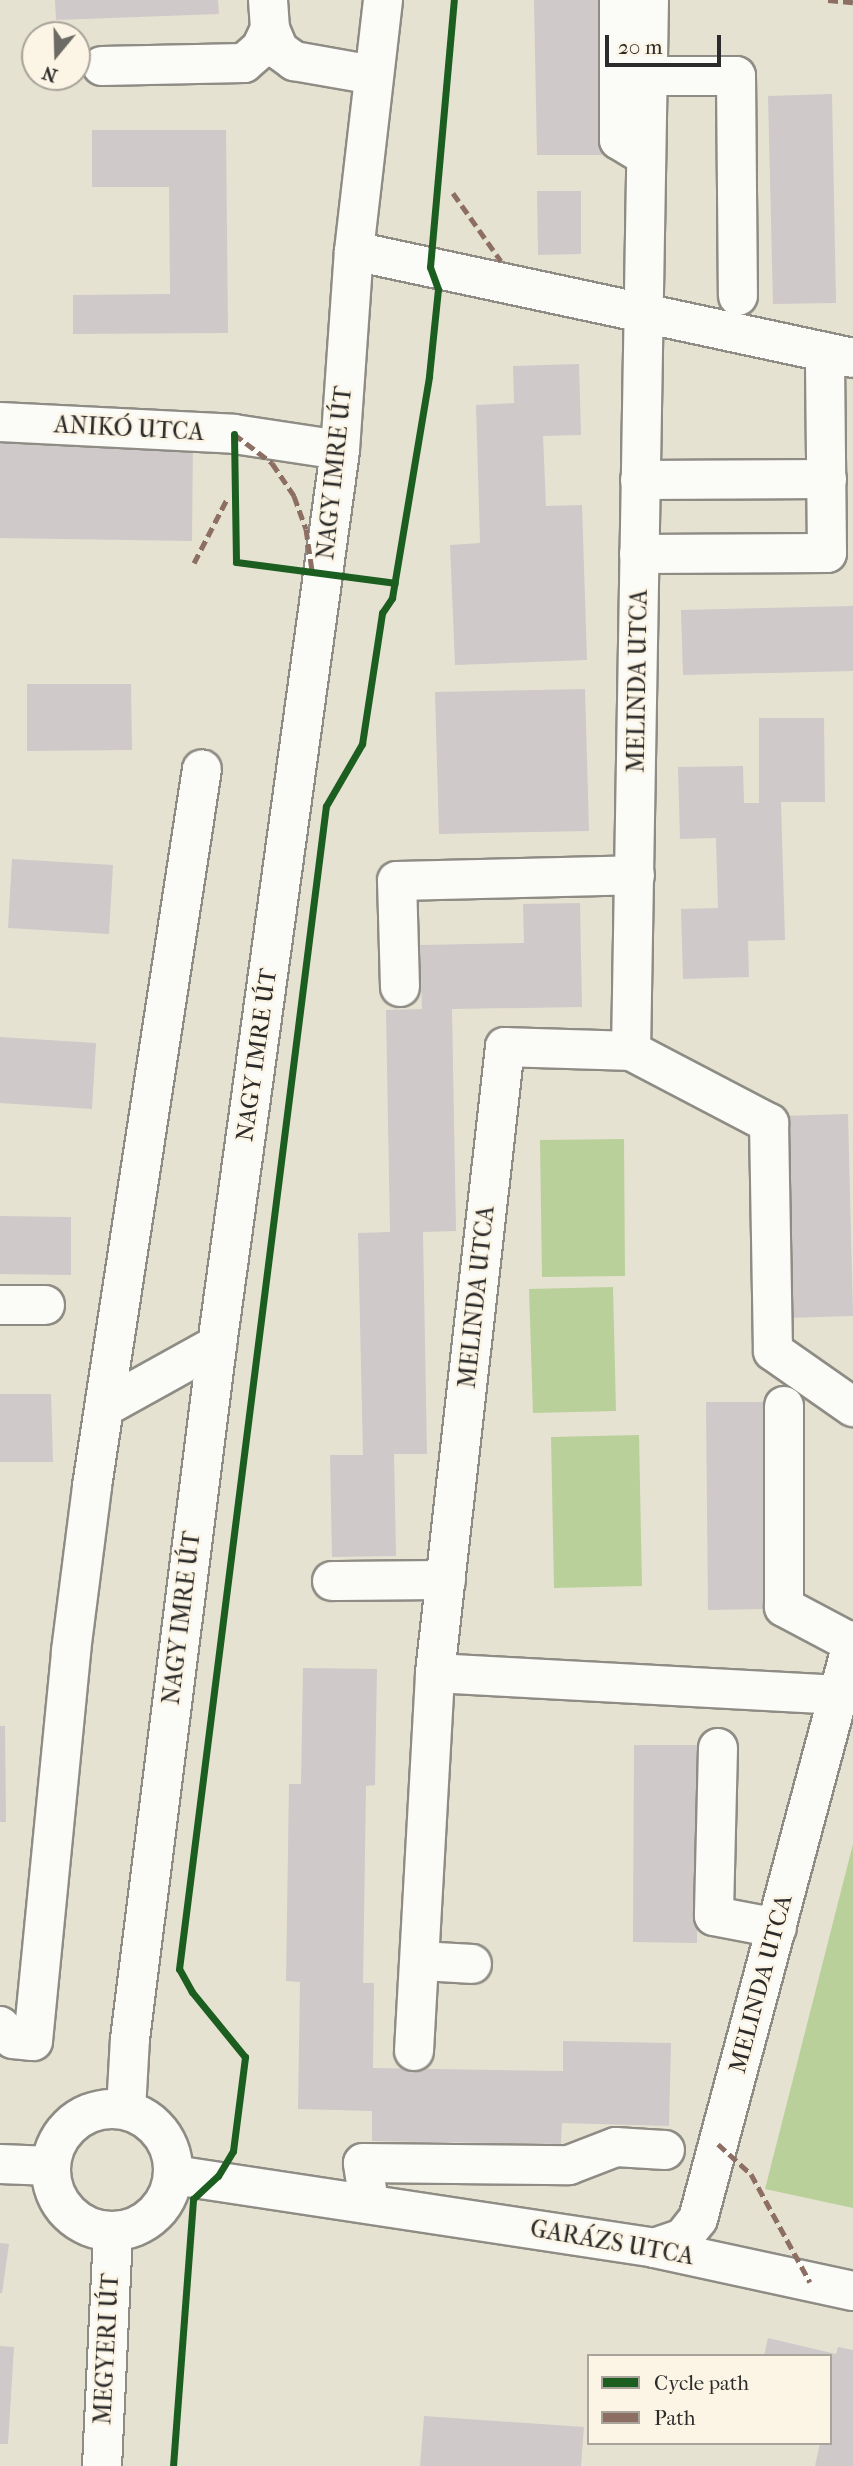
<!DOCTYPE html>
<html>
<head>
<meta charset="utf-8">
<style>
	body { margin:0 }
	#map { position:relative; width:853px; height:2466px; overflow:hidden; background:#e6e2d1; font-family:"IM FELL French Canon",serif }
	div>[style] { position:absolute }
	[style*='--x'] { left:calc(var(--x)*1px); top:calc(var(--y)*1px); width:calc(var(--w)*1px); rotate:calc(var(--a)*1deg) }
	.green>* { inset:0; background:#bad09b }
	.building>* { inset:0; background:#cfc9ca }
	.roads { filter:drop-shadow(2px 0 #8e8c84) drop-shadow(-2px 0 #8e8c84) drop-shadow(0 2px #8e8c84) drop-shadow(0 -2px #8e8c84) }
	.minor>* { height:38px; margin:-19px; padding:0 19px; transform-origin:19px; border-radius:19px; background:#fbfbf8 }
	.minor>.ring { margin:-19px; padding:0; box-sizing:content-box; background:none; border:38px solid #fbfbf8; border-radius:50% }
	.quiet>* { height:5px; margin-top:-2.5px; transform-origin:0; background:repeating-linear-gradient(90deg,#8d6e63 0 10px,transparent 0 15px) }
	.cycleway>* { height:7px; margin:-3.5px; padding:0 3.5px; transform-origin:3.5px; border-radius:3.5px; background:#1b5e20 }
	span { translate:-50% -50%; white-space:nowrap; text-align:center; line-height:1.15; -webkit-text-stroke:5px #fcf5e5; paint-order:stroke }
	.street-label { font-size:24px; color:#2b2b2b }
	.legend { position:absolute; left:587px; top:2354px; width:245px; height:91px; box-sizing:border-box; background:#fcf5e5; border:2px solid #a8a49b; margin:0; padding:9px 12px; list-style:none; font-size:21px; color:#2b2b2b }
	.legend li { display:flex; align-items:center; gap:14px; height:35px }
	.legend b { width:35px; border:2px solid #a8a49b }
	.north { position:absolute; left:21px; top:21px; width:70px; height:70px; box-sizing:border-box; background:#fcf5e5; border:2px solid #a8a49b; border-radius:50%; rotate:199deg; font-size:19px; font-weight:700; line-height:28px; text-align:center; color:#2b2b2b }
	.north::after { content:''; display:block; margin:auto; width:24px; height:32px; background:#6c6b65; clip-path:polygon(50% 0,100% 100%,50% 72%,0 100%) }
	.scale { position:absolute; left:605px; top:35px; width:116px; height:32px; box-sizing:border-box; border:4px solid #2b2b2b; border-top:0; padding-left:9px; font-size:21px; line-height:24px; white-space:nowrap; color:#2b2b2b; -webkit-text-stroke:5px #fcf5e5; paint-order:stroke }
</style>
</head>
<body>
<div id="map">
	<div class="green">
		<i style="clip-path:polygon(624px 1139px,625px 1276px,542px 1277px,540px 1140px)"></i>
		<i style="clip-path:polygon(613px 1287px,616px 1411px,533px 1413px,529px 1289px)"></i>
		<i style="clip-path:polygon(639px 1435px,642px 1586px,554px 1588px,551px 1437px)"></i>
		<i style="clip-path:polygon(853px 1844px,853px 2208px,765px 2189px)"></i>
	</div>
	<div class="building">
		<i style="clip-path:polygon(55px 0,218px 0,219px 14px,56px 20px)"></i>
		<i style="clip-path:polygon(534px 0,599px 0,602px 155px,537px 155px)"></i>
		<i style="clip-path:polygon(832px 94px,836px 303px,773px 304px,768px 96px)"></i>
		<i style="clip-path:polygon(92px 130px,226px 130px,228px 333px,73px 334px,73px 295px,170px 294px,169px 187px,92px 187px)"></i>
		<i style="clip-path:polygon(537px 191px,581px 191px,581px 254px,538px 255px)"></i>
		<i style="clip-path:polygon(579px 364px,581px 435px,543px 436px,546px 506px,582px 505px,587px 660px,455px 665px,450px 545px,480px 543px,476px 405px,514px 403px,513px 366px)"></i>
		<i style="clip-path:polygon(0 437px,193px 440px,192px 541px,0 538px)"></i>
		<i style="clip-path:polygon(853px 606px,853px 671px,683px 675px,681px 610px)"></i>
		<i style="clip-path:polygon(27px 684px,131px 684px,132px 750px,27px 751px)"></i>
		<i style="clip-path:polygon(585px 689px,589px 831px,439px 834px,435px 692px)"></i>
		<i style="clip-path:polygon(759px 718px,824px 718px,825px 802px,781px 802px,785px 940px,748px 941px,749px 977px,683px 979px,681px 909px,718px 908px,716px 838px,680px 839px,678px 767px,743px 766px,744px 803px,759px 803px)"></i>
		<i style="clip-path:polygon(12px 859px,113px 865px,109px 934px,8px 928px)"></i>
		<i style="clip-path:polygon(580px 903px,582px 1007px,452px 1009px,456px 1231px,423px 1232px,427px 1454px,394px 1454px,396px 1556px,332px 1557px,330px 1455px,363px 1455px,358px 1233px,390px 1232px,386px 1010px,422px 1009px,420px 945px,524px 943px,523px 904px)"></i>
		<i style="clip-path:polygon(0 1037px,96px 1043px,92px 1109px,0 1103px)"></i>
		<i style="clip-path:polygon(848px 1114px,853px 1316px,786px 1318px,780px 1116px)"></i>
		<i style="clip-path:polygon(0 1216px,71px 1217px,71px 1275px,0 1274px)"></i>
		<i style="clip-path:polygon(0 1394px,51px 1394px,53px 1462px,0 1462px)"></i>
		<i style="clip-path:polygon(706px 1402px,766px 1402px,768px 1609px,708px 1610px)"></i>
		<i style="clip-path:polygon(303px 1668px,377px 1669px,375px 1785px,366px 1786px,363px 1983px,374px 1983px,373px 2068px,563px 2071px,563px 2041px,671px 2043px,669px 2126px,562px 2123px,561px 2144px,372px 2141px,372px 2111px,298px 2109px,300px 1982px,286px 1981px,289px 1784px,301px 1784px)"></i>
		<i style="clip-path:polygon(0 1726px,5px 1726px,6px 1822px,0 1822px)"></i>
		<i style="clip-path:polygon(634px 1745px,698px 1745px,697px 1943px,633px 1942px)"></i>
		<i style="clip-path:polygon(0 2243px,9px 2244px,2px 2293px,0 2293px)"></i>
		<i style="clip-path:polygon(768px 2338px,836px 2354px,838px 2347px,853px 2350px,853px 2466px,815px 2466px,820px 2443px,830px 2443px,830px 2356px,764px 2356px)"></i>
		<i style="clip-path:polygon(0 2346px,14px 2347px,8px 2444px,0 2444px)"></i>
		<i style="clip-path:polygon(424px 2416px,584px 2427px,581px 2466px,420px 2466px)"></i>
	</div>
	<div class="roads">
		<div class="minor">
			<i style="--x:268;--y:0;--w:29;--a:86"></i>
			<i style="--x:270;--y:29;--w:23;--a:67"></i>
			<i style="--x:279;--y:50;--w:19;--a:36"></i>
			<i style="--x:294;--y:61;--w:80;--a:10"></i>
			<i style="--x:619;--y:0;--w:140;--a:90"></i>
			<i style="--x:619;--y:140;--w:29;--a:31"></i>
			<i style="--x:649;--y:0;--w:1051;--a:90.98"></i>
			<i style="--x:631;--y:1051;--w:156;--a:27.6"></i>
			<i style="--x:769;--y:1123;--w:228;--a:89"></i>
			<i style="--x:773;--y:1351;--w:98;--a:35"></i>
			<i style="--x:102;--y:66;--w:142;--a:-1.2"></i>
			<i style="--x:244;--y:63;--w:23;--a:-41"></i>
			<i style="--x:261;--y:48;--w:21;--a:-65"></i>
			<i style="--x:647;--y:76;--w:89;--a:0"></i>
			<i style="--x:736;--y:76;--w:220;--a:89.5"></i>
			<i style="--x:354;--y:251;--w:510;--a:12.1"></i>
			<i style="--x:0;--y:422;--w:234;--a:2.9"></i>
			<i style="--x:234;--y:434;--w:107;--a:8.6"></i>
			<i style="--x:640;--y:480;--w:187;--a:-0.3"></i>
			<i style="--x:639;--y:554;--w:188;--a:-0.3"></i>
			<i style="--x:827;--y:553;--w:201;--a:-90.6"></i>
			<i style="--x:400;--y:987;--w:106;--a:-91.6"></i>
			<i style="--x:397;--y:881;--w:238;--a:-1.4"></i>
			<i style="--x:0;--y:1305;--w:45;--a:0"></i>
			<i style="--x:784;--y:1406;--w:201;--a:90"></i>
			<i style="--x:784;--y:1607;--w:77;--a:27.9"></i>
			<i style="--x:105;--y:1407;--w:128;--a:-29"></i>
			<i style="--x:332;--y:1581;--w:114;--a:-0.5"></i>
			<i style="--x:435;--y:1673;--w:405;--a:3.1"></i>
			<i style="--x:718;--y:1748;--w:168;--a:91.4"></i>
			<i style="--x:714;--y:1916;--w:64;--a:10.8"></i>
			<i style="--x:420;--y:1961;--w:52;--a:3.3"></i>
			<i style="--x:0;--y:2026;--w:18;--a:45"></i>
			<i style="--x:13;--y:2039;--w:20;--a:6"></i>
			<i style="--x:33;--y:2041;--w:392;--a:-84.4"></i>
			<i style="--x:71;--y:1651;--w:166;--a:-82.7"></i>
			<i style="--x:92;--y:1486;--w:725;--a:-81.28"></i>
			<i style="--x:414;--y:2051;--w:379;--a:-86.8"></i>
			<i style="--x:435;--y:1673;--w:630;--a:-83.62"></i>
			<i style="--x:505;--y:1047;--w:126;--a:1.8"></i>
			<i class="ring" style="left:51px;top:2109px;width:84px;height:84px"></i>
			<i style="--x:126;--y:2110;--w:71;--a:-86.8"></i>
			<i style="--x:130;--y:2039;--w:699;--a:-82.85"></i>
			<i style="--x:217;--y:1345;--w:903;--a:-82.17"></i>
			<i style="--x:340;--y:450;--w:199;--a:-86"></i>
			<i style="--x:354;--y:251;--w:253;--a:-83.4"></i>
			<i style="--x:0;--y:2164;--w:51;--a:2.2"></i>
			<i style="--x:174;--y:2175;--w:486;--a:8.6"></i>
			<i style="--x:654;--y:2248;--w:204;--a:12.2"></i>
			<i style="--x:369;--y:2202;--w:39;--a:-99"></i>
			<i style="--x:363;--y:2163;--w:206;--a:0.6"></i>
			<i style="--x:569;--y:2165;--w:50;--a:-21"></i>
			<i style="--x:616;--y:2147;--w:49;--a:3.5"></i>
			<i style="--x:654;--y:2248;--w:31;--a:-19"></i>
			<i style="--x:683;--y:2238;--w:24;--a:-52"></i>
			<i style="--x:698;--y:2219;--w:599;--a:-75.01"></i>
			<i style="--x:102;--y:2466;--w:234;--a:-87.3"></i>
		</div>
	</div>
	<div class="quiet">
		<i style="--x:828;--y:0;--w:25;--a:5"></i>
		<i style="--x:453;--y:193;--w:83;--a:54.8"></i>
		<i style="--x:234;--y:434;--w:48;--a:37.3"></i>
		<i style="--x:272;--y:463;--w:40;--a:56"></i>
		<i style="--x:294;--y:496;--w:35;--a:70"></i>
		<i style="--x:306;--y:529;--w:41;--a:81.7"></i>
		<i style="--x:194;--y:563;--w:74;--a:-62.7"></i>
		<i style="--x:718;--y:2144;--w:45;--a:42.3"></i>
		<i style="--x:751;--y:2174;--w:123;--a:61.4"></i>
	</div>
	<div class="cycleway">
		<i style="--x:234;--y:434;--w:128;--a:89.1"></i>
		<i style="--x:236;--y:562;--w:160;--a:7.5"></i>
		<i style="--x:173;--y:2466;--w:268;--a:-85.7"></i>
		<i style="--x:193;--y:2199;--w:34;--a:-43"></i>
		<i style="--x:218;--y:2176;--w:29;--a:-59"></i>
		<i style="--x:233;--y:2151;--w:95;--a:-82.7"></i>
		<i style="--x:245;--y:2057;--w:84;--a:-129.2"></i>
		<i style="--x:192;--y:1992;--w:26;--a:-119"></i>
		<i style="--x:179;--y:1969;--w:1172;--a:-82.8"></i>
		<i style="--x:326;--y:806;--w:72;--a:-59.9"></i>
		<i style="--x:362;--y:744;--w:133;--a:-81.3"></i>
		<i style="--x:382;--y:613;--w:18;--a:-56"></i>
		<i style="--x:392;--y:598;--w:225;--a:-80.5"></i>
		<i style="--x:429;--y:376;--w:87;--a:-84.1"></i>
		<i style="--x:438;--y:289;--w:23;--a:-110"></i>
		<i style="--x:430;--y:267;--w:268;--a:-84.9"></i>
	</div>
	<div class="street-label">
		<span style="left:129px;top:429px;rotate:3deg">ANIKÓ UTCA</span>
		<span style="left:335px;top:473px;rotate:-84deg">NAGY IMRE ÚT</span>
		<span style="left:638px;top:681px;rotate:-89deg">MELINDA UTCA</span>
		<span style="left:257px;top:1055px;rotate:-82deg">NAGY IMRE ÚT</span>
		<span style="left:477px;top:1297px;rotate:-84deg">MELINDA UTCA</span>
		<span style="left:182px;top:1618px;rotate:-83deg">NAGY IMRE ÚT</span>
		<span style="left:761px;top:1984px;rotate:-75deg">MELINDA UTCA</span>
		<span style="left:612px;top:2243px;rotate:10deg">GARÁZS UTCA</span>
		<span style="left:107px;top:2349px;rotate:-87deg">MEGYERI ÚT</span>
	</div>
	<ul class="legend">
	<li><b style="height:9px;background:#1b5e20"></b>Cycle path</li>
	<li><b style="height:9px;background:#8d6e63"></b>Path</li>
	</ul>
	<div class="north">N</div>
	<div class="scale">20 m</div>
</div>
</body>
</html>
